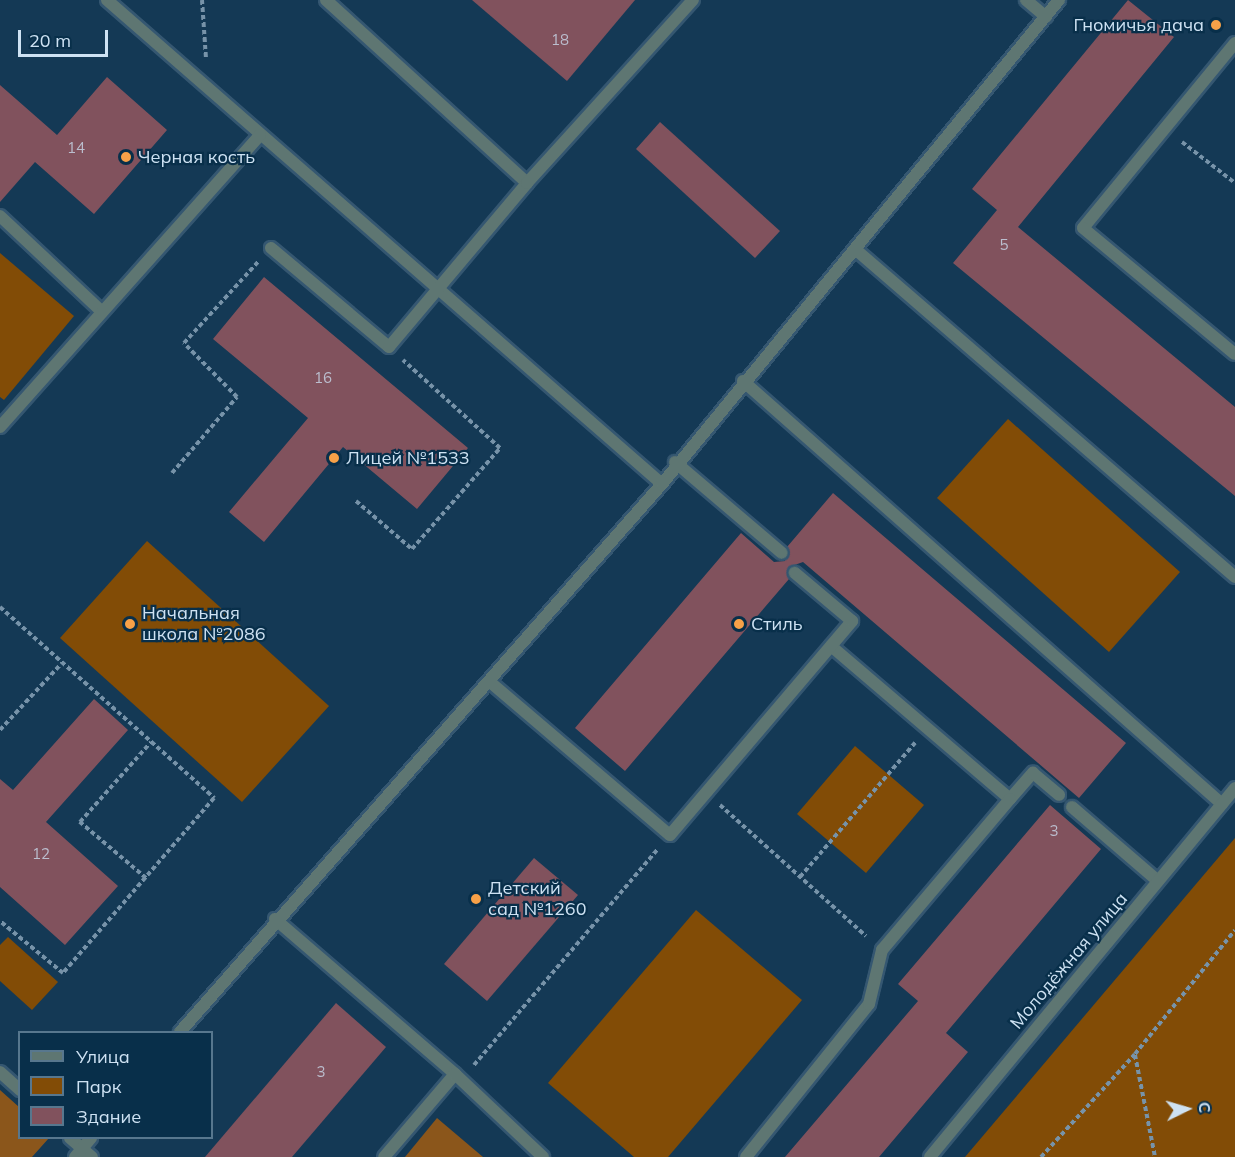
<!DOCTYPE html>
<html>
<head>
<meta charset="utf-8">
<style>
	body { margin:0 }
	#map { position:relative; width:1235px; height:1157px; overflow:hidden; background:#143955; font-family:Mulish,sans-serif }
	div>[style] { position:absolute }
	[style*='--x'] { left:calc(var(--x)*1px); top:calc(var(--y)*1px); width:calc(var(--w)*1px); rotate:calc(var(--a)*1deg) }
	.green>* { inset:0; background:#824c06 }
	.forest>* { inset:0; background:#8b561b }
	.building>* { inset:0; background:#81525d }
	.path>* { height:4px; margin-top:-2px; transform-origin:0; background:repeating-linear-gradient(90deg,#7793a9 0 4.5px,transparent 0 7.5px) }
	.roads { filter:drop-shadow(2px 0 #355771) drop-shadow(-2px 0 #355771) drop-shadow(0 2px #355771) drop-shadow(0 -2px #355771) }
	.lane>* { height:12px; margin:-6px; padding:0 6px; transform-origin:6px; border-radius:6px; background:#5e7672 }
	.street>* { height:12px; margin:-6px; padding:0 6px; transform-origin:6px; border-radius:6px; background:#5e7672 }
	.dots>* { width:16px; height:16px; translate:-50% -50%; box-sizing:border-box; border:3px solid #082f4a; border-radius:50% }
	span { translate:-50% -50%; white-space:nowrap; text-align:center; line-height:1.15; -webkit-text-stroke:4.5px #082f4a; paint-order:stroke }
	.number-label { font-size:15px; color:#bbbece }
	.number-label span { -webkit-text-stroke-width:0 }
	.poi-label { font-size:18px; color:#cee2f3 }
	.right { translate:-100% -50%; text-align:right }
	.left { translate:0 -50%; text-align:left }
	.street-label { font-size:18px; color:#cee2f3 }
	.legend { position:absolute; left:18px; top:1031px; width:195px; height:108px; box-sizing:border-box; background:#082f4a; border:2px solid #57778e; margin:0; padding:8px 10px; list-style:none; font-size:18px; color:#cee2f3 }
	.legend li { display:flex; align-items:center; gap:12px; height:30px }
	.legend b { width:30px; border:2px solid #57778e }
	.north { position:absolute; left:1157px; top:1079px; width:60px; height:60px; -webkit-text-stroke:4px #082f4a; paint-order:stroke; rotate:85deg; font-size:16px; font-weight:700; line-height:24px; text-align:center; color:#cee2f3 }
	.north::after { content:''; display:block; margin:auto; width:21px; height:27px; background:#cee2f3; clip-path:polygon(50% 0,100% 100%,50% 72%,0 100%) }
	.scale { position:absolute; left:18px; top:30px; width:90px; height:27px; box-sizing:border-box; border:3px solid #cee2f3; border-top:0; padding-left:8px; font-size:18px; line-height:21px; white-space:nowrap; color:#cee2f3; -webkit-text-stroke:4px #082f4a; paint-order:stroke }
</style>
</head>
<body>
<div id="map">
	<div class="green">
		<i style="clip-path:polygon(0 253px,74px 316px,4px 400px,0 397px)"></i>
		<i style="clip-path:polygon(1008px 419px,1180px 572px,1109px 652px,937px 498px)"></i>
		<i style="clip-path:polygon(147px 541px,329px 706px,242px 802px,60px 638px)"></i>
		<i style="clip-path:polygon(855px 746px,924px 805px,866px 873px,797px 814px)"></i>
		<i style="clip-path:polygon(1235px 838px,1235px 1157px,965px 1157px)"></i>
		<i style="clip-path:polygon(696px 910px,802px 1000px,668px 1157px,634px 1157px,548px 1083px)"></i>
		<i style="clip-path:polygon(8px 937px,58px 982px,32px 1010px,0 981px,0 945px)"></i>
	</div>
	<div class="forest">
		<i style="clip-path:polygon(0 1090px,19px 1107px,20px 1138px,49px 1138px,32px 1157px,0 1157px)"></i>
		<i style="clip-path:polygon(437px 1118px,483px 1157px,405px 1157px)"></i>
	</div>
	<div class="building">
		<i style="clip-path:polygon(472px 0,635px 0,567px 81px)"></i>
		<i style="clip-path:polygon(1128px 0,1174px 37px,1018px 227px,1235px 407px,1235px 496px,953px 263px,997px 210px,972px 189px)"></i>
		<i style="clip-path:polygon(107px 77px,167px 130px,94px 214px,35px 162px,0 202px,0 85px,57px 135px)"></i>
		<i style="clip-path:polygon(660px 122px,780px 231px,755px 258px,636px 149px)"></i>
		<i style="clip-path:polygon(264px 277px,468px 448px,417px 509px,343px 447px,264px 542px,229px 512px,308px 418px,213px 339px)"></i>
		<i style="clip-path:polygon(833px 493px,1126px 743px,1079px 798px,803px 562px,789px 567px,789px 579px,625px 771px,575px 728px,741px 533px,774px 562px,785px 561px,787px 547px)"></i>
		<i style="clip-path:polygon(94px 699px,128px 730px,46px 822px,118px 886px,65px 945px,0 887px,0 779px,13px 790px)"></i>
		<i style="clip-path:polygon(1050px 805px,1101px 849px,946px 1033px,968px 1052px,879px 1157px,785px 1157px,918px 1001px,898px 984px)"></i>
		<i style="clip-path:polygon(534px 858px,578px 895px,487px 1001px,444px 964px)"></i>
		<i style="clip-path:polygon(336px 1003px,386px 1047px,292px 1157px,205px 1157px)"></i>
	</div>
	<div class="path">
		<i style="--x:202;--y:0;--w:59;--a:86.1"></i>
		<i style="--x:1182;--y:142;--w:67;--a:37.7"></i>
		<i style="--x:172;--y:473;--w:100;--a:-49.5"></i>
		<i style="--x:237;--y:397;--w:76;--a:-134.5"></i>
		<i style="--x:184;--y:343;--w:110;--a:-47.6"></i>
		<i style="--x:356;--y:501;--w:74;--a:40.6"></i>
		<i style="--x:412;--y:549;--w:134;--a:-48.9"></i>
		<i style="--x:500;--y:448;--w:131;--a:-137.8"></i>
		<i style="--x:0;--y:607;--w:287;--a:41.7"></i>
		<i style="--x:214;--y:798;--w:231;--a:130.8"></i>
		<i style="--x:63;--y:973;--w:82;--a:-140.5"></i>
		<i style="--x:0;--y:730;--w:91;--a:-47.2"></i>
		<i style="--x:720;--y:805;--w:196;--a:41.9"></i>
		<i style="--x:800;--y:877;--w:177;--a:-49.4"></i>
		<i style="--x:146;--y:878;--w:87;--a:-139.7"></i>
		<i style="--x:80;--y:822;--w:107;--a:-48.4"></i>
		<i style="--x:1135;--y:1055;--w:104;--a:78.9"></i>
		<i style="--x:474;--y:1065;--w:284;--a:-49.6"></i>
		<i style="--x:1041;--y:1157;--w:139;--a:-47.6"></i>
		<i style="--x:1135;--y:1054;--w:159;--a:-51.1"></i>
	</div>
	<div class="roads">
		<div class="lane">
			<i style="--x:107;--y:0;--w:736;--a:41.09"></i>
			<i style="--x:326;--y:0;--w:272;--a:42.3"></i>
			<i style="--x:1026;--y:0;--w:26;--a:40"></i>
			<i style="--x:1235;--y:43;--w:239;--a:129.4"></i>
			<i style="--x:1083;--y:228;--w:197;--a:39.7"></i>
			<i style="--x:0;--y:216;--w:139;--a:43.2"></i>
			<i style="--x:271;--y:248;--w:154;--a:40"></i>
			<i style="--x:389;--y:347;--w:214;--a:-49.9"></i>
			<i style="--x:527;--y:183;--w:247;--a:-47.8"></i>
			<i style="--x:855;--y:249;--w:502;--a:40.8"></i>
			<i style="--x:743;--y:381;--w:639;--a:41.45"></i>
			<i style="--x:0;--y:427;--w:391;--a:-48.3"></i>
			<i style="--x:675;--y:462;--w:140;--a:40.4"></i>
			<i style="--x:831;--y:646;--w:235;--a:40.5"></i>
			<i style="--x:1010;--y:799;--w:35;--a:-49"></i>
			<i style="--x:1033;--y:773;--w:34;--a:40"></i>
			<i style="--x:490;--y:682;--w:236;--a:40.4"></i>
			<i style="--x:670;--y:835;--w:281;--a:-49.6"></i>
			<i style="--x:852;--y:621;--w:75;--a:-139.9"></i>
			<i style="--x:1072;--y:807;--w:113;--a:40.7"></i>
			<i style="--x:275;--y:919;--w:238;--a:40.7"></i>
			<i style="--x:455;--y:1074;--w:109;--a:130.5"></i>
			<i style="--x:180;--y:1032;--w:730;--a:-48.67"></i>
			<i style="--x:662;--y:484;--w:626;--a:-50.64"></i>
			<i style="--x:0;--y:1072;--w:27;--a:42"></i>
			<i style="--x:455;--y:1074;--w:121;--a:43.3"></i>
			<i style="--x:70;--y:1138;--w:29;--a:41"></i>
			<i style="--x:75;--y:1157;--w:25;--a:-50"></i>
			<i style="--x:746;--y:1157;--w:196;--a:-51.2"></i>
			<i style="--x:869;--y:1004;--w:56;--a:-76.5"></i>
			<i style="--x:882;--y:950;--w:198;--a:-49.7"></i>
		</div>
		<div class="street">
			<i style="--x:930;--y:1157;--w:479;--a:-50.4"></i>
		</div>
	</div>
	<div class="dots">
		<i style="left:1216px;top:25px;background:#f7a148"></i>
		<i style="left:126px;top:157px;background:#f7a148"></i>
		<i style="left:334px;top:458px;background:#f7a148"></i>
		<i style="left:130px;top:624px;background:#f7a148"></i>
		<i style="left:739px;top:624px;background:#f7a148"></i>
		<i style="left:476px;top:899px;background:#f7a148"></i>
	</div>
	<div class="number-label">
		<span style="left:560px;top:40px">18</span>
		<span style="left:76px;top:148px">14</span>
		<span style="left:1004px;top:245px">5</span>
		<span style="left:323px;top:378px">16</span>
		<span style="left:1054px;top:831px">3</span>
		<span style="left:41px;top:854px">12</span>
		<span style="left:321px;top:1072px">3</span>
	</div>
	<div class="poi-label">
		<span class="right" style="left:1204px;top:25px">Гномичья дача</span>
		<span class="left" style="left:138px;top:157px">Черная кость</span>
		<span class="left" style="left:346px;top:458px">Лицей №1533</span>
		<span class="left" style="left:142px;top:624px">Начальная<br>школа №2086</span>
		<span class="left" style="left:751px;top:624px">Стиль</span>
		<span class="left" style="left:488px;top:899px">Детский<br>сад №1260</span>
	</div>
	<div class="street-label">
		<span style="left:1069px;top:961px;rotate:-50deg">Молодёжная улица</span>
	</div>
	<ul class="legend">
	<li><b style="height:8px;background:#5e7672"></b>Улица</li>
	<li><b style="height:16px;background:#824c06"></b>Парк</li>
	<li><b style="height:16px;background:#81525d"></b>Здание</li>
	</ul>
	<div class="north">С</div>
	<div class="scale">20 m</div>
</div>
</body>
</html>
